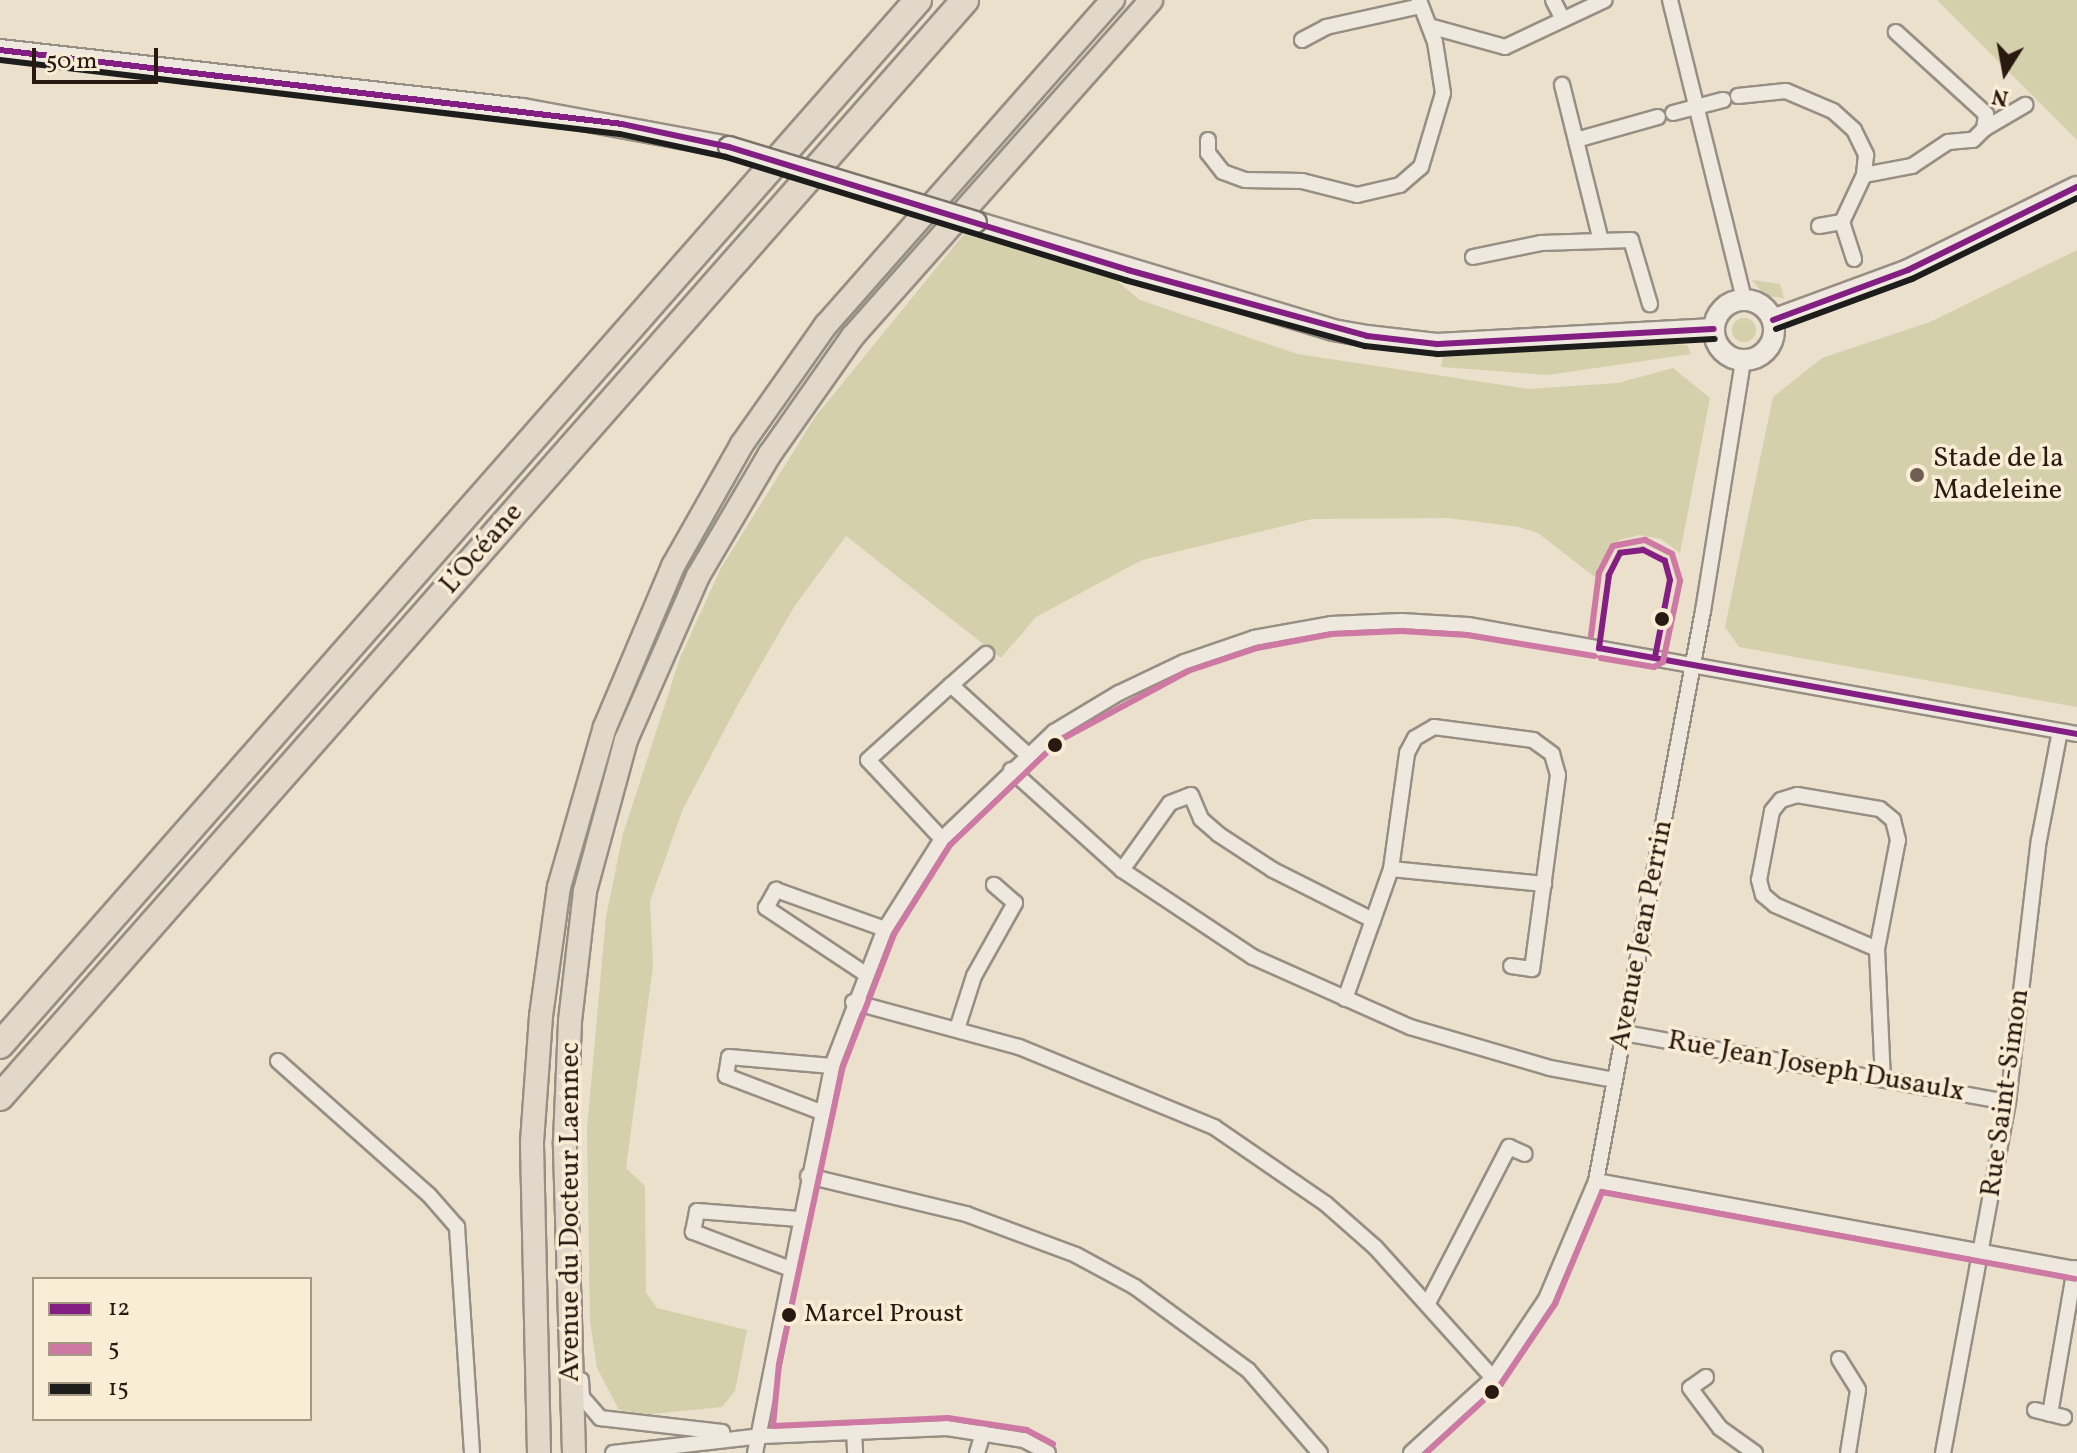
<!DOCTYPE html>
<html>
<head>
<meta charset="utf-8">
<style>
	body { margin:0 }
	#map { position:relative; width:2077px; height:1453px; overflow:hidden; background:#ebe0cc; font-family:Vollkorn,serif }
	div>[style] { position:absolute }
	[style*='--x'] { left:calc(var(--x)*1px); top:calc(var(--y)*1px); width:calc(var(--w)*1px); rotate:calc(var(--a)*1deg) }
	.green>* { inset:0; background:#d3d0ab }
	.round { border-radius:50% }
	.roads { filter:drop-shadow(2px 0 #978f83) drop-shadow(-2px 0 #978f83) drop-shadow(0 2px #978f83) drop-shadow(0 -2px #978f83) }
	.street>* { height:14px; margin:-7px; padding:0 7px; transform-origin:7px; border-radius:7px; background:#eee8de }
	.secondary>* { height:20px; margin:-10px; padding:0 10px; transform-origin:10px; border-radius:10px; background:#eee8de }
	.secondary>.ring { margin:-10px; padding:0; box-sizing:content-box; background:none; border:20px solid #eee8de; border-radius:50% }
	.primary>* { height:22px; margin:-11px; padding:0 11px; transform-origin:11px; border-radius:11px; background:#e1d8c9 }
	.highway>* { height:26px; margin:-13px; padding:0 13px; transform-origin:13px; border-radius:13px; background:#e1d8c9 }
	.bridges { filter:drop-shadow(2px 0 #7c7469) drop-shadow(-2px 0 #7c7469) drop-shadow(0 2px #7c7469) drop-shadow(0 -2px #7c7469) }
	.secondary-bridge>* { height:20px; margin:-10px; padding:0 10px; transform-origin:10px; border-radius:10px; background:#eee8de }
	.bus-1>* { height:6px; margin:-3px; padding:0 3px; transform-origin:3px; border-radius:3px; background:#831f82 }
	.bus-2>* { height:6px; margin:-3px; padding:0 3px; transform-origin:3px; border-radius:3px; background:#cd79a4 }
	.bus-3>* { height:6px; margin:-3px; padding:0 3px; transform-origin:3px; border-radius:3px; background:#1d1d1b }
	.dots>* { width:22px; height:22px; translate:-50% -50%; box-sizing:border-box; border:4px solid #faedd5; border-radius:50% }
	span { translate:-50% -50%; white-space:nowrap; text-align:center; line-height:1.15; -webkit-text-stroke:7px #faedd5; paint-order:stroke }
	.bus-label { font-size:26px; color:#2a1910 }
	.left { translate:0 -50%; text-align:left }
	.poi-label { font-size:28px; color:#2a1910 }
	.street-label { font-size:28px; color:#2a1910 }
	.legend { position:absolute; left:32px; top:1277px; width:280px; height:144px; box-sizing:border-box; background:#faedd5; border:2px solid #a79886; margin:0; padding:10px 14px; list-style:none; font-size:24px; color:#2a1910 }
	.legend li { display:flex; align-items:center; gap:16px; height:40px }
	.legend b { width:40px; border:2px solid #a79886 }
	.north { position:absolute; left:1965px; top:32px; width:80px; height:80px; -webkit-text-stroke:6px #faedd5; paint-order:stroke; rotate:191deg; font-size:22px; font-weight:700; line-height:32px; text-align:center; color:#2a1910 }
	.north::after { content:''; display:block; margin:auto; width:28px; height:36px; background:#2a1910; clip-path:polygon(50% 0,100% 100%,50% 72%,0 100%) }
	.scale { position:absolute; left:32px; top:48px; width:126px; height:36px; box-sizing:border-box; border:4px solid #2a1910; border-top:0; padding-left:10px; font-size:24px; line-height:28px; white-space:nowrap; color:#2a1910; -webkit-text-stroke:6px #faedd5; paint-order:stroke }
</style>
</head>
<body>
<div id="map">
	<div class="green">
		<i style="clip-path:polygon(1937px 0,2077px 0,2077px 140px)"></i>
		<i style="clip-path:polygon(964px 234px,1116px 280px,1140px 300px,1297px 354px,1529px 389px,1618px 383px,1673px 368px,1710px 398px,1680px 553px,1661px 539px,1639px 535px,1619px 540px,1595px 577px,1538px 533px,1519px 527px,1448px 518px,1312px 519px,1142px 560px,1036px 617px,1001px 658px,846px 536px,794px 607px,737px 706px,683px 809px,650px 901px,653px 966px,626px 1168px,645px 1186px,646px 1293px,657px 1308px,747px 1330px,735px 1391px,722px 1407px,651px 1414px,619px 1410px,597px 1368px,590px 1321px,587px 1129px,606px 917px,623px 834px,680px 658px,721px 568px,815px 417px)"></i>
		<i style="clip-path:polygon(2077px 250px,2077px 707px,1739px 647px,1725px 627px,1773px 397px,1822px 358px,1930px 322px)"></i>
		<i style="clip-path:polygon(1752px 280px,1780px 284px,1784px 298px,1765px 296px)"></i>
		<i class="round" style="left:1732px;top:318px;width:24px;height:24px"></i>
		<i style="clip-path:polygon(1660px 343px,1687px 345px,1691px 354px,1548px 375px,1441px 367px,1444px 353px)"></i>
	</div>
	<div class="roads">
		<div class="street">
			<i style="--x:1553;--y:0;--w:22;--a:63"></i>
			<i style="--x:1670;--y:0;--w:308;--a:76.1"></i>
			<i style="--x:1429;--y:26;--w:79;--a:15.4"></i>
			<i style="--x:1505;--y:47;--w:110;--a:-25.2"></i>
			<i style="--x:1302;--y:40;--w:27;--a:-28"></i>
			<i style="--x:1326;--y:27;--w:97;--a:-12.5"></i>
			<i style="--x:1738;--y:96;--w:48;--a:-5.9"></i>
			<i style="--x:1786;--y:91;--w:51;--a:23.1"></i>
			<i style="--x:1833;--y:111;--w:28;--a:42"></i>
			<i style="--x:1854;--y:130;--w:28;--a:64"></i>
			<i style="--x:1866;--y:155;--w:20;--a:96"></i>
			<i style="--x:1864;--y:175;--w:49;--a:-10.6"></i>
			<i style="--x:1912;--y:166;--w:43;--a:-33.7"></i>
			<i style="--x:1948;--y:142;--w:25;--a:-5"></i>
			<i style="--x:1973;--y:140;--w:16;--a:-45"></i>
			<i style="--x:1984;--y:129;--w:15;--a:-82"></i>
			<i style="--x:1986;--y:114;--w:122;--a:-137.7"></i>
			<i style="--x:1673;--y:113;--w:52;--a:-14.6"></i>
			<i style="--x:1984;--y:129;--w:48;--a:-30.3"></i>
			<i style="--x:1208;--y:140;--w:13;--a:90"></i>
			<i style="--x:1208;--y:153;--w:24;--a:52"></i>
			<i style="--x:1223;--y:172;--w:23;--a:20"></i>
			<i style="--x:1245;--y:180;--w:57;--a:1"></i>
			<i style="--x:1302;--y:181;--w:57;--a:14.3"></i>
			<i style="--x:1357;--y:195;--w:44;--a:-13.1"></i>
			<i style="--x:1400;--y:185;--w:28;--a:-41"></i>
			<i style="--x:1421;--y:167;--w:77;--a:-73.4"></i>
			<i style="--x:1443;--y:93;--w:52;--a:-98.9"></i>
			<i style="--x:1435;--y:42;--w:45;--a:-110.9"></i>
			<i style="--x:1576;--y:140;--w:85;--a:-15.7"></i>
			<i style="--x:1842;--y:222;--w:39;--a:72"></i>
			<i style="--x:1819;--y:226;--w:23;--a:-10"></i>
			<i style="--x:1842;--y:222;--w:52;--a:-64.9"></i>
			<i style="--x:1601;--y:241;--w:30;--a:-2"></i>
			<i style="--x:1631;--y:240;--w:67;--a:73.5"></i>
			<i style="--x:1473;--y:257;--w:69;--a:-11.6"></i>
			<i style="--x:1541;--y:243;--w:60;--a:-1.9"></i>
			<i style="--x:1601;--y:241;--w:161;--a:-104"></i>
			<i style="--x:951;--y:685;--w:47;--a:-41.5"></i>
			<i style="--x:1011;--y:770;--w:149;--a:42"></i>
			<i style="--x:1122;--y:870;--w:157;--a:33.6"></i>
			<i style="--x:1253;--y:957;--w:172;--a:24"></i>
			<i style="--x:1410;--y:1027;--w:146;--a:16.3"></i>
			<i style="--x:1550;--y:1068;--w:66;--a:10.5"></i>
			<i style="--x:942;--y:839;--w:108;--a:-133.1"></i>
			<i style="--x:868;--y:760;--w:112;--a:-42.1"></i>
			<i style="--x:951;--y:685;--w:104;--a:42.3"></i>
			<i style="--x:1391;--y:869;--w:154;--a:5.6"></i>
			<i style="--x:1122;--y:870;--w:82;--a:-54.4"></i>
			<i style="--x:1170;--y:803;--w:22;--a:-21"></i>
			<i style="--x:1191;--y:795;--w:26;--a:67"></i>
			<i style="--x:1201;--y:819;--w:23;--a:41"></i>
			<i style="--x:1218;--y:834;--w:66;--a:33.2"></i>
			<i style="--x:1273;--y:870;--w:112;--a:26.6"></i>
			<i style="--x:1877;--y:949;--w:111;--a:-156.7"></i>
			<i style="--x:1775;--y:905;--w:16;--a:-140"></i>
			<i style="--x:1763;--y:895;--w:16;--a:-105"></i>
			<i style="--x:1759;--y:880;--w:70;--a:-79.3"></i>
			<i style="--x:1772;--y:811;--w:14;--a:-51"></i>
			<i style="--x:1781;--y:800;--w:17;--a:-17"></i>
			<i style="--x:1797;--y:795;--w:84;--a:9.6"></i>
			<i style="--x:1880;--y:809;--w:17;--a:40"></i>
			<i style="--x:1893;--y:820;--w:21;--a:76"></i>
			<i style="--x:1898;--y:840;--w:111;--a:100.9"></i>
			<i style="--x:1877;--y:949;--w:130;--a:87.4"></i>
			<i style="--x:864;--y:973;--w:118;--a:-146.4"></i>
			<i style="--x:766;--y:908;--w:21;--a:-61"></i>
			<i style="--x:776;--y:890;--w:116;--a:19.7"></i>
			<i style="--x:1345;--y:999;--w:138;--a:-70.5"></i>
			<i style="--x:1391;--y:869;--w:117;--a:-82.1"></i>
			<i style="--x:1407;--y:753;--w:17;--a:-62"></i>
			<i style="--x:1415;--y:738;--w:22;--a:-30"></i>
			<i style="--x:1434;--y:727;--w:100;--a:7.5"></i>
			<i style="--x:1533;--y:740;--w:24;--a:36"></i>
			<i style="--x:1552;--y:754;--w:22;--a:74"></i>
			<i style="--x:1558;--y:775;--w:196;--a:97.6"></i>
			<i style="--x:1532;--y:969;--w:21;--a:-172"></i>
			<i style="--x:853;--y:1002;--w:172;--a:15.2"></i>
			<i style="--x:1019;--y:1047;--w:211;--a:22.3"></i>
			<i style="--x:1214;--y:1127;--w:136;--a:34.5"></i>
			<i style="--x:1326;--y:1204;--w:65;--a:41.3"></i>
			<i style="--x:1375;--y:1247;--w:176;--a:48"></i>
			<i style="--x:957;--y:1029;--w:56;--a:-72.2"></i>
			<i style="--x:974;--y:976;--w:84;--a:-60.7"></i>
			<i style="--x:1015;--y:903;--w:28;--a:-139"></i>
			<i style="--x:1624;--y:1033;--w:390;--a:10.2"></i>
			<i style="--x:278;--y:1061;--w:202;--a:41.6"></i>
			<i style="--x:429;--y:1195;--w:43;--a:48.8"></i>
			<i style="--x:457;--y:1227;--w:226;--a:86.2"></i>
			<i style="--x:821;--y:1112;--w:102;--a:-159.2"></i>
			<i style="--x:726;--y:1076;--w:19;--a:-81"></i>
			<i style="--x:729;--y:1057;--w:103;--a:5"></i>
			<i style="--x:808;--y:1176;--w:163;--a:13.5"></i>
			<i style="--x:966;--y:1214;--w:117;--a:20.4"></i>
			<i style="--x:1076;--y:1255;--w:67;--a:28.5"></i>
			<i style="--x:1135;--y:1287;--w:140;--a:36.3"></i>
			<i style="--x:1248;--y:1370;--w:110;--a:49.1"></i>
			<i style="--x:1596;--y:1181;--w:489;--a:10.4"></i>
			<i style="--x:788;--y:1268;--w:102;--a:-159.2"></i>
			<i style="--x:693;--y:1232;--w:21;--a:-79"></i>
			<i style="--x:697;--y:1211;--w:102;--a:4.5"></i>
			<i style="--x:1428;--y:1303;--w:176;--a:-62.6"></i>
			<i style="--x:1509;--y:1147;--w:17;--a:24"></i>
			<i style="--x:1839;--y:1359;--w:36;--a:58"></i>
			<i style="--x:1858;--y:1390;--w:64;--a:99"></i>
			<i style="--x:1706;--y:1377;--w:19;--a:145"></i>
			<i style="--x:1690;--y:1388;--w:50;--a:53.1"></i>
			<i style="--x:1720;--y:1428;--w:43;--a:35.5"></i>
			<i style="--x:581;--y:1380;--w:17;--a:87"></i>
			<i style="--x:582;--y:1397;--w:28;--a:49"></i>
			<i style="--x:600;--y:1418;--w:123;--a:6.5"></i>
			<i style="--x:2035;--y:1410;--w:30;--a:14"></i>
			<i style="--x:2050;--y:1414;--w:148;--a:-80.3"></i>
			<i style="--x:854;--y:1431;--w:22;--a:87"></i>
			<i style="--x:613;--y:1453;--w:150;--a:-6.5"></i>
			<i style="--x:762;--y:1436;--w:185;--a:-2.5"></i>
			<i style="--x:947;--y:1428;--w:78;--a:8.9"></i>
			<i style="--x:1024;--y:1440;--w:27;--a:28"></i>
			<i style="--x:755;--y:1453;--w:395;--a:-78.7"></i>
			<i style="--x:832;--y:1066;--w:147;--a:-68.9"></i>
			<i style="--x:885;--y:929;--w:107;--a:-57.7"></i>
			<i style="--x:942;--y:839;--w:155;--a:-43.7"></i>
			<i style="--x:1054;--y:732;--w:76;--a:-31"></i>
			<i style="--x:1119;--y:693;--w:72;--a:-25.5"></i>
			<i style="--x:1184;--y:662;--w:74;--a:-18.9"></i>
			<i style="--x:1254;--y:638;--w:78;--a:-10.3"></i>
			<i style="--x:1331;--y:624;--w:70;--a:-2.5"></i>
			<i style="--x:1401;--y:621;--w:67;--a:3.4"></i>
			<i style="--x:1468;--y:625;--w:619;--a:10.15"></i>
			<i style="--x:977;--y:1453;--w:21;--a:-73"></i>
			<i style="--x:1411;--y:1453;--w:111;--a:-42.4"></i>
			<i style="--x:1493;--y:1378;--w:95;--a:-56.1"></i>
			<i style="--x:1546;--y:1299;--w:128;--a:-67"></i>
			<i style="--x:1596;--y:1181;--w:580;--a:-79.37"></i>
			<i style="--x:1703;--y:611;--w:254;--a:-80.9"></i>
			<i style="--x:1943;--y:1453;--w:357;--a:-79.5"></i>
			<i style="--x:2008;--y:1102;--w:264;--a:-83.3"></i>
			<i style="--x:2039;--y:840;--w:111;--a:-79.1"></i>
		</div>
		<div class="secondary">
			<i style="--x:0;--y:50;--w:525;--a:6.45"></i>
			<i style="--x:522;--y:109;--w:210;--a:10.4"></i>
			<i style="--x:976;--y:222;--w:373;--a:16.8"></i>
			<i style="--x:1333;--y:330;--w:35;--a:10"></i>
			<i style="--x:1367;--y:336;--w:70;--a:6.5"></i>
			<i style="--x:1437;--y:344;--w:277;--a:-3.1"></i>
			<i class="ring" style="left:1714px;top:300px;width:40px;height:40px"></i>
			<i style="--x:1773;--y:320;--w:144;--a:-20.3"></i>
			<i style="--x:1908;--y:270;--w:188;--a:-26.2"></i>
		</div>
		<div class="primary">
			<i style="--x:539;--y:1453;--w:311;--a:-91.3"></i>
			<i style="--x:532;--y:1142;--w:126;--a:-85.9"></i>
			<i style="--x:541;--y:1016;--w:130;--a:-82.1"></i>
			<i style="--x:559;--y:887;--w:166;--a:-74"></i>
			<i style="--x:605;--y:727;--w:175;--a:-67.1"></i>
			<i style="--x:673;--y:566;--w:140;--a:-60.5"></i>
			<i style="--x:742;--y:444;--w:146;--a:-54.8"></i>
			<i style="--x:826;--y:325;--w:434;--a:-48.6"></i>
			<i style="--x:574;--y:1453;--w:312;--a:-91.7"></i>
			<i style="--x:565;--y:1141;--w:120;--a:-87.6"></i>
			<i style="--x:570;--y:1021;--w:131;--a:-83.4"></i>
			<i style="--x:585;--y:891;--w:156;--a:-74.8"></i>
			<i style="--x:626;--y:740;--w:179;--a:-66.3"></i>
			<i style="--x:698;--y:576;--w:142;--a:-59.5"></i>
			<i style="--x:770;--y:454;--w:144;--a:-54.9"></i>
			<i style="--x:853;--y:336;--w:449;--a:-48.4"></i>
		</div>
		<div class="highway">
			<i style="--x:0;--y:1045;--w:1391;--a:-48.7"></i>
			<i style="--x:0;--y:1097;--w:1461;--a:-48.66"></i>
		</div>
	</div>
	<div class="bridges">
		<div class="secondary-bridge">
			<i style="--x:729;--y:147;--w:258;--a:16.9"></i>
		</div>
	</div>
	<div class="bus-1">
		<i style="--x:0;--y:50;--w:626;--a:6.78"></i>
		<i style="--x:622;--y:124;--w:109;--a:12.1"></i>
		<i style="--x:729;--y:147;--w:418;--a:17.1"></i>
		<i style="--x:1128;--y:270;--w:248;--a:15.4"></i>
		<i style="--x:1367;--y:336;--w:70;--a:6.5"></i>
		<i style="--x:1437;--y:344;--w:277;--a:-3.1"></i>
		<i style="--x:1773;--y:320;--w:144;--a:-20.3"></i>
		<i style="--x:1908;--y:270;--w:188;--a:-26.2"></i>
		<i style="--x:1655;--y:657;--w:78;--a:-79"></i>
		<i style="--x:1670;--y:580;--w:20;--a:-105"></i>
		<i style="--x:1665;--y:561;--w:25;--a:-153"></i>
		<i style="--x:1643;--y:550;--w:23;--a:173"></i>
		<i style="--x:1620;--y:553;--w:25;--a:117"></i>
		<i style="--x:1609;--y:575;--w:74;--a:97.8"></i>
		<i style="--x:1599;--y:648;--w:486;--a:10.2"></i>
	</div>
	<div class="bus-2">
		<i style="--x:1591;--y:636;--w:64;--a:-82.8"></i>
		<i style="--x:1599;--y:573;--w:30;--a:-63"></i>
		<i style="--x:1613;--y:546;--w:33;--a:-11"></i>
		<i style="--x:1645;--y:540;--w:30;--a:27"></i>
		<i style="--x:1672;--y:554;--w:28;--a:73"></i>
		<i style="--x:1680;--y:581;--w:83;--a:101.9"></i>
		<i style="--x:1663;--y:662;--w:10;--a:151"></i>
		<i style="--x:1654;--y:667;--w:54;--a:-170.4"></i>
		<i style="--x:1053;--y:1444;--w:30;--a:-152"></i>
		<i style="--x:1027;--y:1430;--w:80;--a:-171.4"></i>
		<i style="--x:948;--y:1418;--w:175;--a:177.4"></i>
		<i style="--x:773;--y:1426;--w:62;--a:-84.5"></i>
		<i style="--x:779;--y:1364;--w:302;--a:-77.9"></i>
		<i style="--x:842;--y:1069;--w:145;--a:-68.9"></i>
		<i style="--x:894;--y:934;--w:105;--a:-57.8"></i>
		<i style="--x:950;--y:845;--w:152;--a:-43.7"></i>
		<i style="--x:1060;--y:740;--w:145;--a:-28.3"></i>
		<i style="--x:1188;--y:671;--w:73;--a:-18.4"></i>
		<i style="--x:1257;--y:648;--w:76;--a:-10.6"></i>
		<i style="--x:1332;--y:634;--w:69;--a:-2.5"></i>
		<i style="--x:1401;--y:631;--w:66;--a:3.5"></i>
		<i style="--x:1467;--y:635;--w:129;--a:9.4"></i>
		<i style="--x:1426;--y:1453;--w:102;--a:-42.6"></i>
		<i style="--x:1501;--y:1384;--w:97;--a:-56"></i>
		<i style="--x:1555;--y:1304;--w:121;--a:-67.2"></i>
		<i style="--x:1602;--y:1192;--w:481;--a:10.4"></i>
	</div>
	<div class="bus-3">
		<i style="--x:0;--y:60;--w:624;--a:6.81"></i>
		<i style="--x:620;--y:134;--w:108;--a:12.2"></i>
		<i style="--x:726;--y:157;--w:418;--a:17.1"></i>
		<i style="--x:1125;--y:280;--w:249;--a:15.4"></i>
		<i style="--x:1365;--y:346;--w:73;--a:6.3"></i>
		<i style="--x:1438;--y:354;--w:277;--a:-3.1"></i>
		<i style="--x:1776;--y:329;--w:145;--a:-20.2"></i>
		<i style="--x:1912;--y:279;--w:184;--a:-26.1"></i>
	</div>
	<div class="dots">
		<i style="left:1917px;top:475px;background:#6e5f52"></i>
		<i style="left:1662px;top:619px;background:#2a1910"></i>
		<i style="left:1055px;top:745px;background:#2a1910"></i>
		<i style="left:789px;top:1315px;background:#2a1910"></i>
		<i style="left:1492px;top:1392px;background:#2a1910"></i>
	</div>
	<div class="bus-label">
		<span class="left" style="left:804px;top:1315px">Marcel Proust</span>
	</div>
	<div class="poi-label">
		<span class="left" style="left:1933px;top:475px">Stade de la<br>Madeleine</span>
	</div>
	<div class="street-label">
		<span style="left:482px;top:549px;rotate:-49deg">L’Océane</span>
		<span style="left:1642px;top:935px;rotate:-79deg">Avenue Jean Perrin</span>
		<span style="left:1816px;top:1067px;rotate:10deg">Rue Jean Joseph Dusaulx</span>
		<span style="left:2006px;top:1093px;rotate:-82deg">Rue Saint-Simon</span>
		<span style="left:571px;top:1212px;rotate:-90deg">Avenue du Docteur Laennec</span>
	</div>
	<ul class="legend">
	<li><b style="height:10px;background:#831f82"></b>12</li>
	<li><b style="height:10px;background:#cd79a4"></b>5</li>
	<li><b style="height:10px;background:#1d1d1b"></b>15</li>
	</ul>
	<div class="north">N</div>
	<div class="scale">50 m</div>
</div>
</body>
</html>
